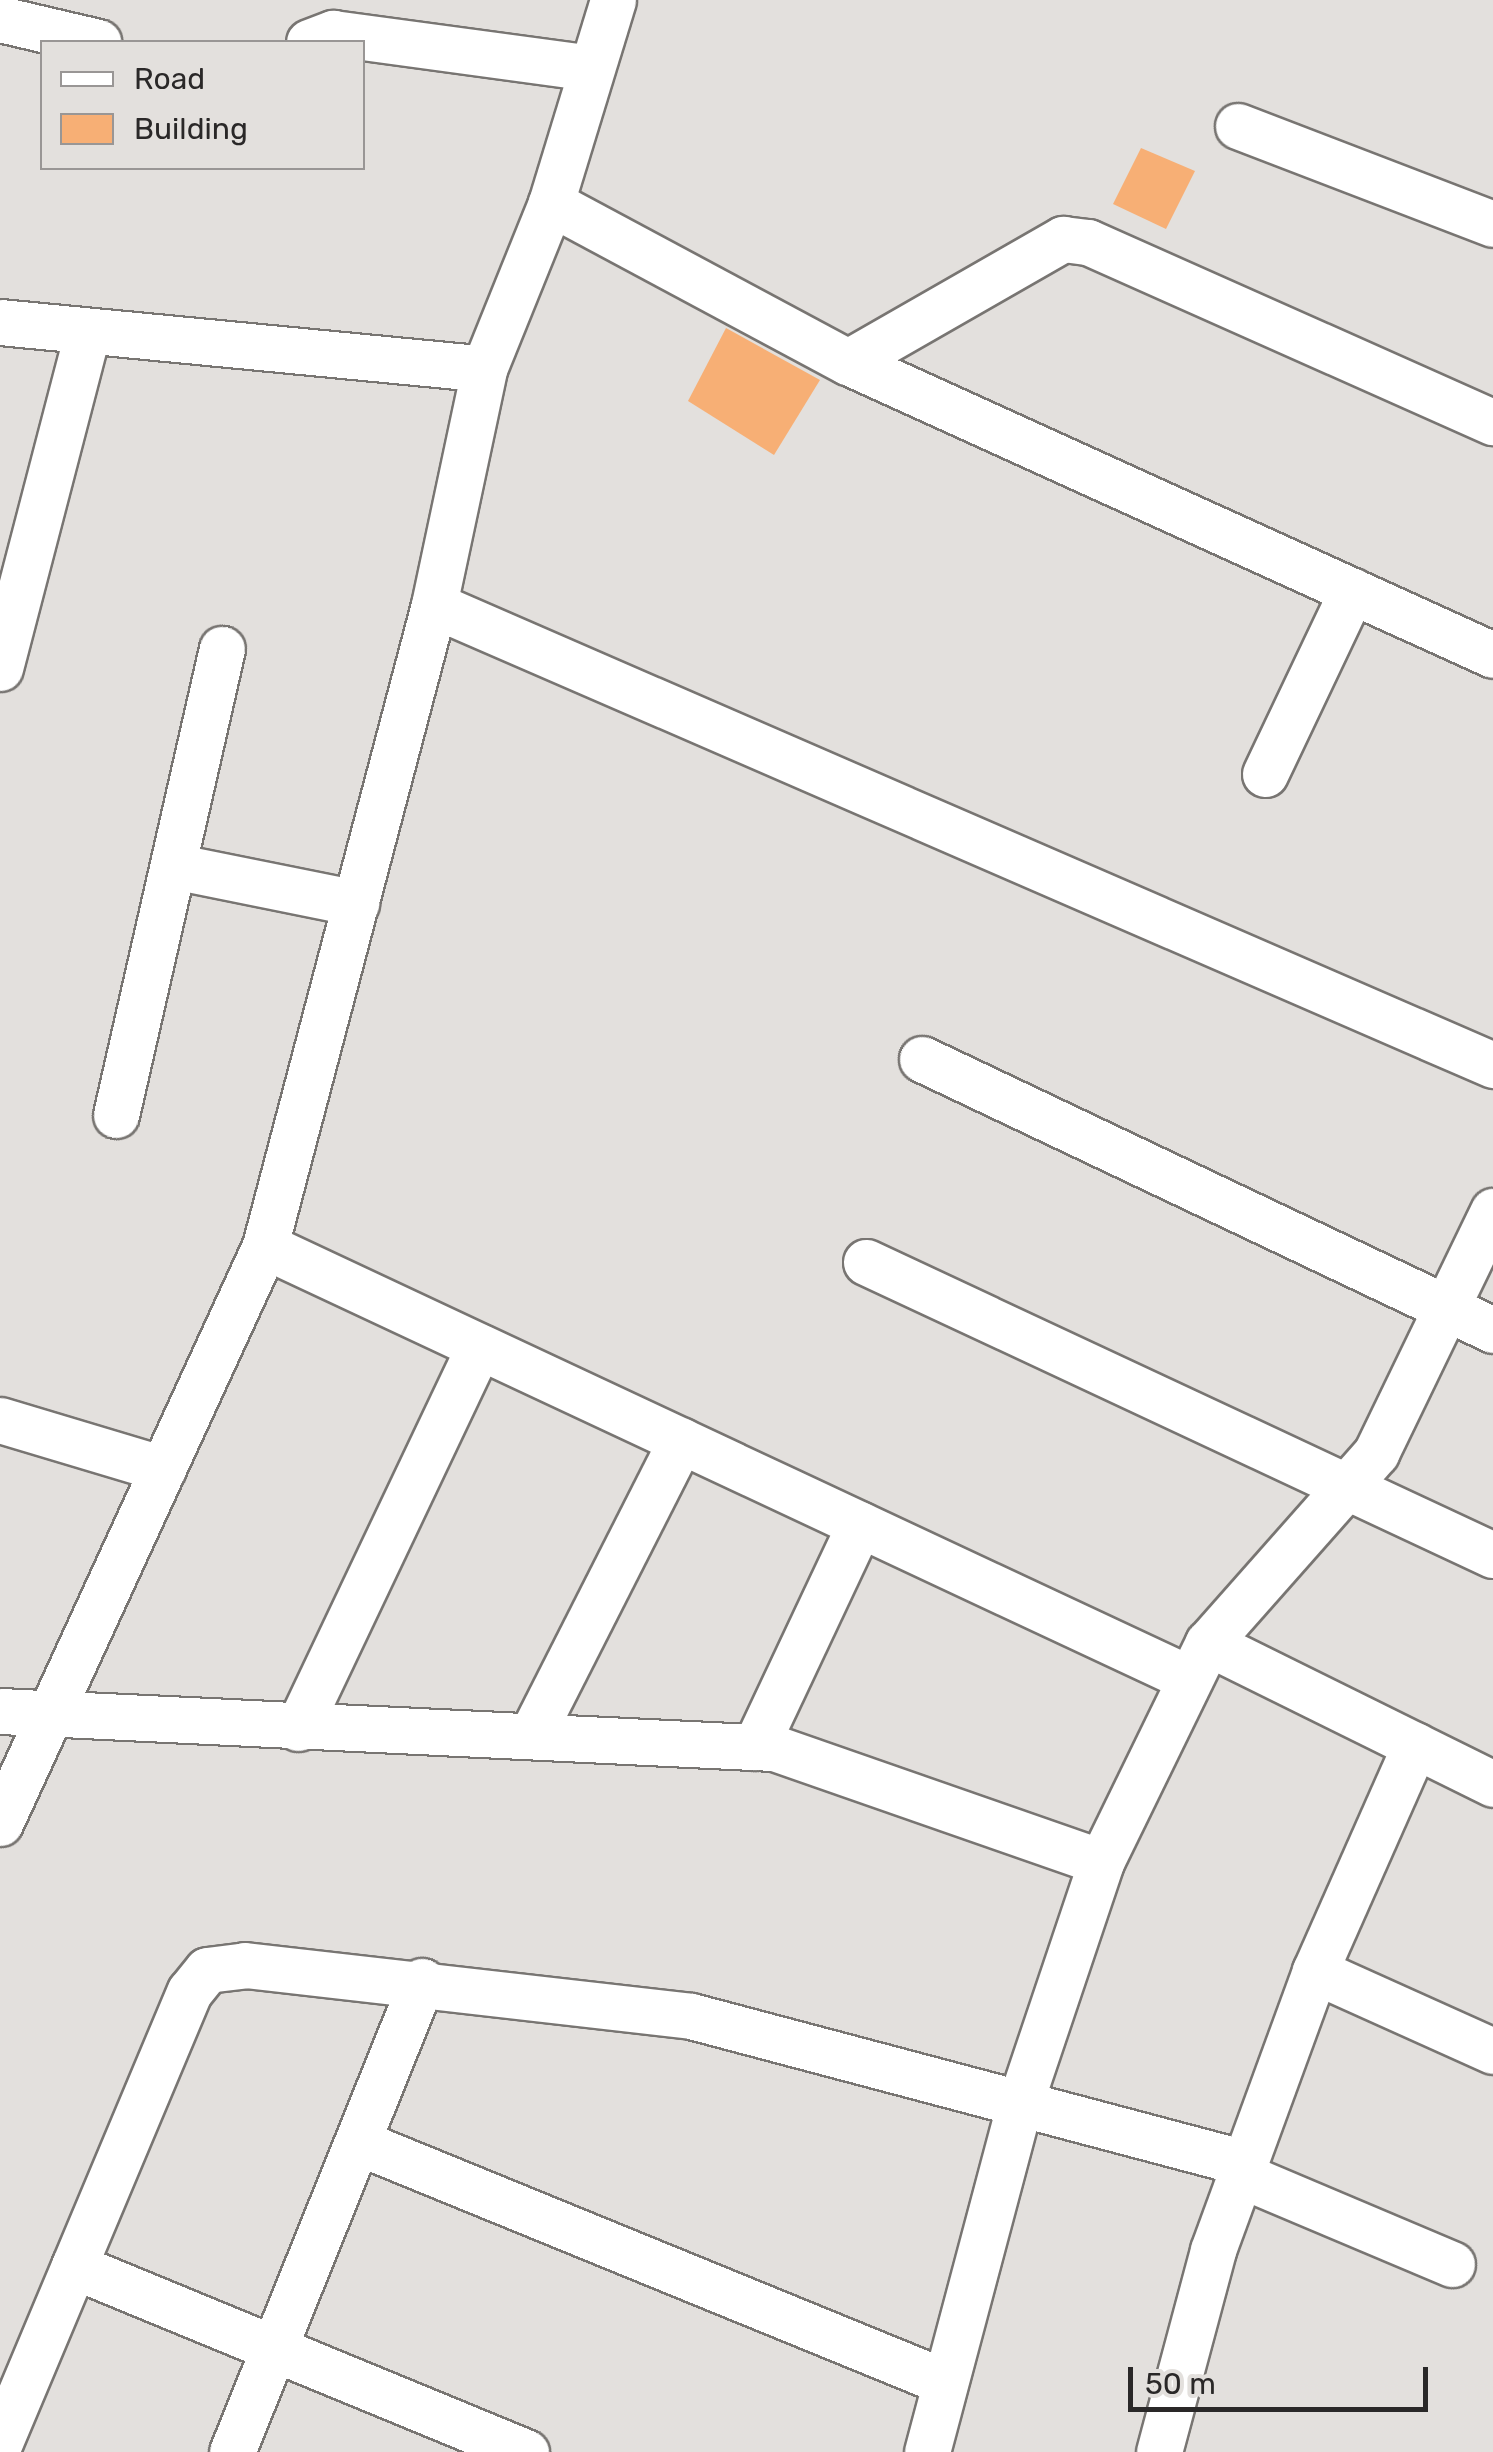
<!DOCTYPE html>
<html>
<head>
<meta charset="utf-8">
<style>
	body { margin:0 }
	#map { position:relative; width:1493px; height:2452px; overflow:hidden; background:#e3e0dd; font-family:Rubik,sans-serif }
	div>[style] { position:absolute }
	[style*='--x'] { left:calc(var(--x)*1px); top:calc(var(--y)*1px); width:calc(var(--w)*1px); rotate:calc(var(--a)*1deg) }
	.building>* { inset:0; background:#f7af75 }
	.roads { filter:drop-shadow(2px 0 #787572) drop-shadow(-2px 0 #787572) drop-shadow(0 2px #787572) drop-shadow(0 -2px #787572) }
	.minor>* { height:45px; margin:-22.5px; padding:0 22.5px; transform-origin:22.5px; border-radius:22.5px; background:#fff }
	span { translate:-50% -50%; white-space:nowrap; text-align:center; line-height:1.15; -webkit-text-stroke:9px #e3e0dd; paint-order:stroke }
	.legend { position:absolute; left:40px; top:40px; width:325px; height:130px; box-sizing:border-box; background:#e3e0dd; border:2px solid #999695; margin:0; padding:12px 18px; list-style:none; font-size:30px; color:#2a2828 }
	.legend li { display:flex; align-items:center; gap:20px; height:50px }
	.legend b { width:50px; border:2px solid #999695 }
	.scale { position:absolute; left:1128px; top:2367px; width:300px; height:45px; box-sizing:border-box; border:5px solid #2a2828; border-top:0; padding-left:12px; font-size:30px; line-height:35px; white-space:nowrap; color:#2a2828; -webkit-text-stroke:8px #e3e0dd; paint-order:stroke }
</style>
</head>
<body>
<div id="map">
	<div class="building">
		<i style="clip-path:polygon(1141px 148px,1195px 171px,1166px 229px,1113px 204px)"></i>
		<i style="clip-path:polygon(726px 328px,820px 380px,774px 455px,688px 401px)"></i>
	</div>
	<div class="roads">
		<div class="minor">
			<i style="--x:0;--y:19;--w:101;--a:13.2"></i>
			<i style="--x:309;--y:42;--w:26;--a:-21"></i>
			<i style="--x:333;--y:33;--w:260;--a:7.7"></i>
			<i style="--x:1238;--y:126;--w:273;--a:21"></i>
			<i style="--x:551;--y:203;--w:337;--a:28.2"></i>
			<i style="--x:848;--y:362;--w:708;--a:24.43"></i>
			<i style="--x:0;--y:322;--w:486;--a:5.5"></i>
			<i style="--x:848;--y:362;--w:248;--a:-29.8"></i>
			<i style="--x:1063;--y:239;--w:25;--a:7"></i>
			<i style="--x:1088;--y:242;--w:443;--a:24"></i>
			<i style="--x:434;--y:605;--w:1155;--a:23.48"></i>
			<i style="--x:0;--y:668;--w:346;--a:-75.4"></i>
			<i style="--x:1265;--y:774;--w:203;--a:-64.6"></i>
			<i style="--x:173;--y:866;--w:187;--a:11.4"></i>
			<i style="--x:922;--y:1059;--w:632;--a:25.39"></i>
			<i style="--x:116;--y:1115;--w:478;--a:-77.2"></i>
			<i style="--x:265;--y:1246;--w:1019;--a:25.08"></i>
			<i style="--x:866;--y:1262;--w:692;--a:25.05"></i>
			<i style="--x:0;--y:1420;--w:170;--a:16.7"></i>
			<i style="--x:1208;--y:1643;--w:318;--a:26.3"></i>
			<i style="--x:0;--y:1711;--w:775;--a:2.74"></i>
			<i style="--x:774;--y:1748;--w:346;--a:19.2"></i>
			<i style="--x:298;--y:1728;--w:422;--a:-64.6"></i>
			<i style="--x:533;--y:1732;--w:327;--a:-63.1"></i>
			<i style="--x:755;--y:1747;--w:246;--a:-64.8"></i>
			<i style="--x:0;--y:1823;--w:635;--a:-65.33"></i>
			<i style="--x:265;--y:1246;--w:663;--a:-75.23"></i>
			<i style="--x:434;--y:605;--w:241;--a:-78"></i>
			<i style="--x:484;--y:369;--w:179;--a:-68"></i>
			<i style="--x:551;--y:203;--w:212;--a:-73"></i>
			<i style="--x:1315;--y:1971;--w:195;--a:24.2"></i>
			<i style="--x:358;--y:2142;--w:634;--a:22.24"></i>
			<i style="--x:1241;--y:2175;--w:229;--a:22.9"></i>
			<i style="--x:74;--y:2266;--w:489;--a:22.4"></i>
			<i style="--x:0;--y:2442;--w:489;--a:-67.2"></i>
			<i style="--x:190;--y:1991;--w:27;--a:-51"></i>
			<i style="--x:207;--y:1970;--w:38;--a:-7"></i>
			<i style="--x:245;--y:1965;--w:449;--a:6.5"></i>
			<i style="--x:691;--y:2016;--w:573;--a:14.86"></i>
			<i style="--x:232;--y:2452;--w:508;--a:-68.03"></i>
			<i style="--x:927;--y:2452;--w:358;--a:-75.1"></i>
			<i style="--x:1019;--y:2106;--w:257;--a:-71.4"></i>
			<i style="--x:1101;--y:1862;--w:244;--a:-64"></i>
			<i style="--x:1208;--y:1643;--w:254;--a:-48.5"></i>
			<i style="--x:1376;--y:1453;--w:269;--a:-64.2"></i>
			<i style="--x:1159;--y:2452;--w:209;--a:-75"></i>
			<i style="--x:1213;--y:2250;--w:297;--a:-69.9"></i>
			<i style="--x:1315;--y:1971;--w:247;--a:-66.1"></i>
		</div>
	</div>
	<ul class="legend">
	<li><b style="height:12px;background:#fff"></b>Road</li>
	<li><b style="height:28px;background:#f7af75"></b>Building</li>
	</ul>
	<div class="scale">50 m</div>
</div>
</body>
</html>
